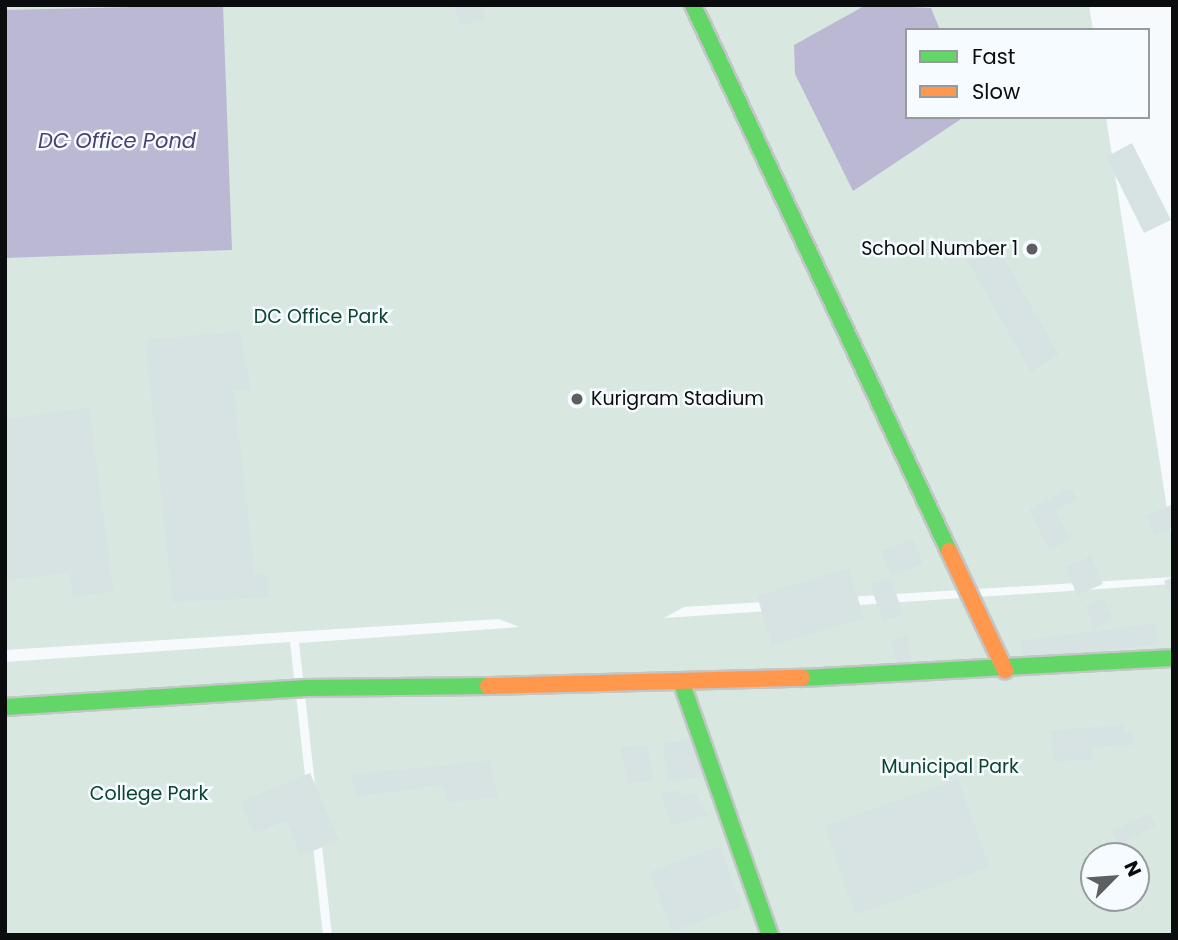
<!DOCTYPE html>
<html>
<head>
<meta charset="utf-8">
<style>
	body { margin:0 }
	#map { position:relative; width:1178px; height:940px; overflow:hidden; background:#f7fafc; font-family:Poppins,sans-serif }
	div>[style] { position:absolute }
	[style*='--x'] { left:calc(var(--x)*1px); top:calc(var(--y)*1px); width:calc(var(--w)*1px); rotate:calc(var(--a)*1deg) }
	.green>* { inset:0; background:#d8e8e1 }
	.water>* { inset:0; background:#bbb8d4 }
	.building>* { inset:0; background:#d7e3e3 }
	.roads { filter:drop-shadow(2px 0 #c3c6c7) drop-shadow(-2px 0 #c3c6c7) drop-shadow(0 2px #c3c6c7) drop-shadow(0 -2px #c3c6c7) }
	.fast>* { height:16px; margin:-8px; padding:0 8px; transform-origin:8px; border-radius:8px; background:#63d668 }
	.slow>* { height:16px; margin:-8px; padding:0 8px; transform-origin:8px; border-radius:8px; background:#ff974d }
	.dots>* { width:19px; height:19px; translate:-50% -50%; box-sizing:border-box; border:4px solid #f5fbfe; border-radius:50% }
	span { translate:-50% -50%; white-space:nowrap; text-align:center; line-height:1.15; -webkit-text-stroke:5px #f5fbfe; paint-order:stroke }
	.poi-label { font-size:19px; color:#0a0c0d }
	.right { translate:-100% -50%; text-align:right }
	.left { translate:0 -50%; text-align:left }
	.park-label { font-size:19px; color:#0d442e }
	.water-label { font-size:21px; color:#493f73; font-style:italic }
	.frame { position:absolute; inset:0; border:7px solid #0a0c0d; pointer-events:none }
	.legend { position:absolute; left:905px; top:28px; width:245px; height:91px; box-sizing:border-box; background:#f5fbfe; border:2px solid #979b9e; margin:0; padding:9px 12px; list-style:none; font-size:21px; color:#0a0c0d }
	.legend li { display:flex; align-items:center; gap:14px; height:35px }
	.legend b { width:35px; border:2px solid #979b9e }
	.north { position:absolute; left:1080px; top:842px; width:70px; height:70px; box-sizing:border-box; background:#f5fbfe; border:2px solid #979b9e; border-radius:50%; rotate:65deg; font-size:19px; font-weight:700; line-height:28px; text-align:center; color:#0a0c0d }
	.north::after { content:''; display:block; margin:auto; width:24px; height:32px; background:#5d5f61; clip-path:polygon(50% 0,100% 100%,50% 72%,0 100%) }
</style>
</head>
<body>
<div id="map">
	<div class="green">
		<i style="clip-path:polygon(evenodd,5px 5px,1089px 5px,1093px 30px,907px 30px,907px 117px,1106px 117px,1173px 547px,1173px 577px,684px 607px,664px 618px,1173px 584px,1173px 935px,332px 935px,299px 643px,519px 627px,499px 619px,5px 650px,5px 5px,1094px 856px,1136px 856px,1136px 898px,1094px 898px,1094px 856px)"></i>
		<i style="clip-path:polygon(290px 642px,323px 935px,5px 935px,5px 662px)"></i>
	</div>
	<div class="water">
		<i style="clip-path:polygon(223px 5px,232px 250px,5px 258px,5px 10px)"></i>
		<i style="clip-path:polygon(866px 5px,931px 8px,940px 30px,907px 30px,907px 117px,964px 117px,853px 191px,795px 74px,794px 45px)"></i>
	</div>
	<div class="building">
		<i style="clip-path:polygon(453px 5px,481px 5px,486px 18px,461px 26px)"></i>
		<i style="clip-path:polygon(1132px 143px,1171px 220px,1144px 233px,1106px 157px)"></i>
		<i style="clip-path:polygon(992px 237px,1059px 355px,1031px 372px,963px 253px)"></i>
		<i style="clip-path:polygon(240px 331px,251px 390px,234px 390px,255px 574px,268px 575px,269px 598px,172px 602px,145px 340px)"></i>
		<i style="clip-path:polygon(89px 408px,114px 592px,73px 597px,69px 573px,5px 581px,5px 419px)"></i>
		<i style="clip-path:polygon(1071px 488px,1077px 500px,1056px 510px,1070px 540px,1049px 550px,1029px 509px)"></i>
		<i style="clip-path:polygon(1173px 504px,1172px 528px,1154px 535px,1146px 515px)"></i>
		<i style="clip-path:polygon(913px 539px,923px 564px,891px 577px,881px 551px)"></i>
		<i style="clip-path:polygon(1091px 556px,1103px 584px,1077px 595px,1065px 567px)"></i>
		<i style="clip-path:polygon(849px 568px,864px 618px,772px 646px,757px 596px)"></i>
		<i style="clip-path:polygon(891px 577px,903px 615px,883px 622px,870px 584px)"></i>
		<i style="clip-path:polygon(1173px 577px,1173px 603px,1164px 581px)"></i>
		<i style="clip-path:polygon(1104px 598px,1113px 619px,1094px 628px,1085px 606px)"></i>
		<i style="clip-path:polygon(1156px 623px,1159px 644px,1023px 662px,1020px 641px)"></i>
		<i style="clip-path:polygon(907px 636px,912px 664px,898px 666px,891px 640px)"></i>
		<i style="clip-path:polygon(1124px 725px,1125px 732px,1133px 732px,1134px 745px,1092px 748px,1093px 759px,1053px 762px,1051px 730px)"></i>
		<i style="clip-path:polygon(699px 737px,704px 778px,666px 781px,663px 743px)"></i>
		<i style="clip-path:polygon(648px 746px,653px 780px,627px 784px,621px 747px)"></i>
		<i style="clip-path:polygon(490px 760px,498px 797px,447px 803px,443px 785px,357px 797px,351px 775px)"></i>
		<i style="clip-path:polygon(310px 773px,339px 840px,301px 856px,286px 821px,254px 834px,240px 802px)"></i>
		<i style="clip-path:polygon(958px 779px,990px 867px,855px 915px,825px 826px)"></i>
		<i style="clip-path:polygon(678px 790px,681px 796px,695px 793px,708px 815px,671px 825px,661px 794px)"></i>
		<i style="clip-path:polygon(1150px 813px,1156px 826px,1126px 840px,1134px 856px,1123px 856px,1111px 831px)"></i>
		<i style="clip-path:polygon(720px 846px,742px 906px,672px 932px,649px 872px)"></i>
	</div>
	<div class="roads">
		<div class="fast">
			<i style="--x:693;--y:5;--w:603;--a:64.88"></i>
			<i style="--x:802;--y:678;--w:372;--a:-3.1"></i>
			<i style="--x:682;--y:684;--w:266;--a:70.7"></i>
			<i style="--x:5;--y:707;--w:302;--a:-3.6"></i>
			<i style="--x:306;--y:688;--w:182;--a:-0.6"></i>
		</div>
		<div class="slow">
			<i style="--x:949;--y:551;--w:132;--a:64.8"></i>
			<i style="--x:488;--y:686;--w:314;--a:-1.5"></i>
		</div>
	</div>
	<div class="dots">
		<i style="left:1032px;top:249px;background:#5d5f61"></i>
		<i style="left:577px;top:399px;background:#5d5f61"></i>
	</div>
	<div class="poi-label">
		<span class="right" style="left:1018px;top:249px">School Number 1</span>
		<span class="left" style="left:591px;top:399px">Kurigram Stadium</span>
	</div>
	<div class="park-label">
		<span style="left:321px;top:317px">DC Office Park</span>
		<span style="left:950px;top:767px">Municipal Park</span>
		<span style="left:149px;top:794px">College Park</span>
	</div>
	<div class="water-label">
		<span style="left:117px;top:141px">DC Office Pond</span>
	</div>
	<div class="frame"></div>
	<ul class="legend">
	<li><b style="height:9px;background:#63d668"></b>Fast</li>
	<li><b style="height:9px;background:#ff974d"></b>Slow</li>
	</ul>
	<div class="north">N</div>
</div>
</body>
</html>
